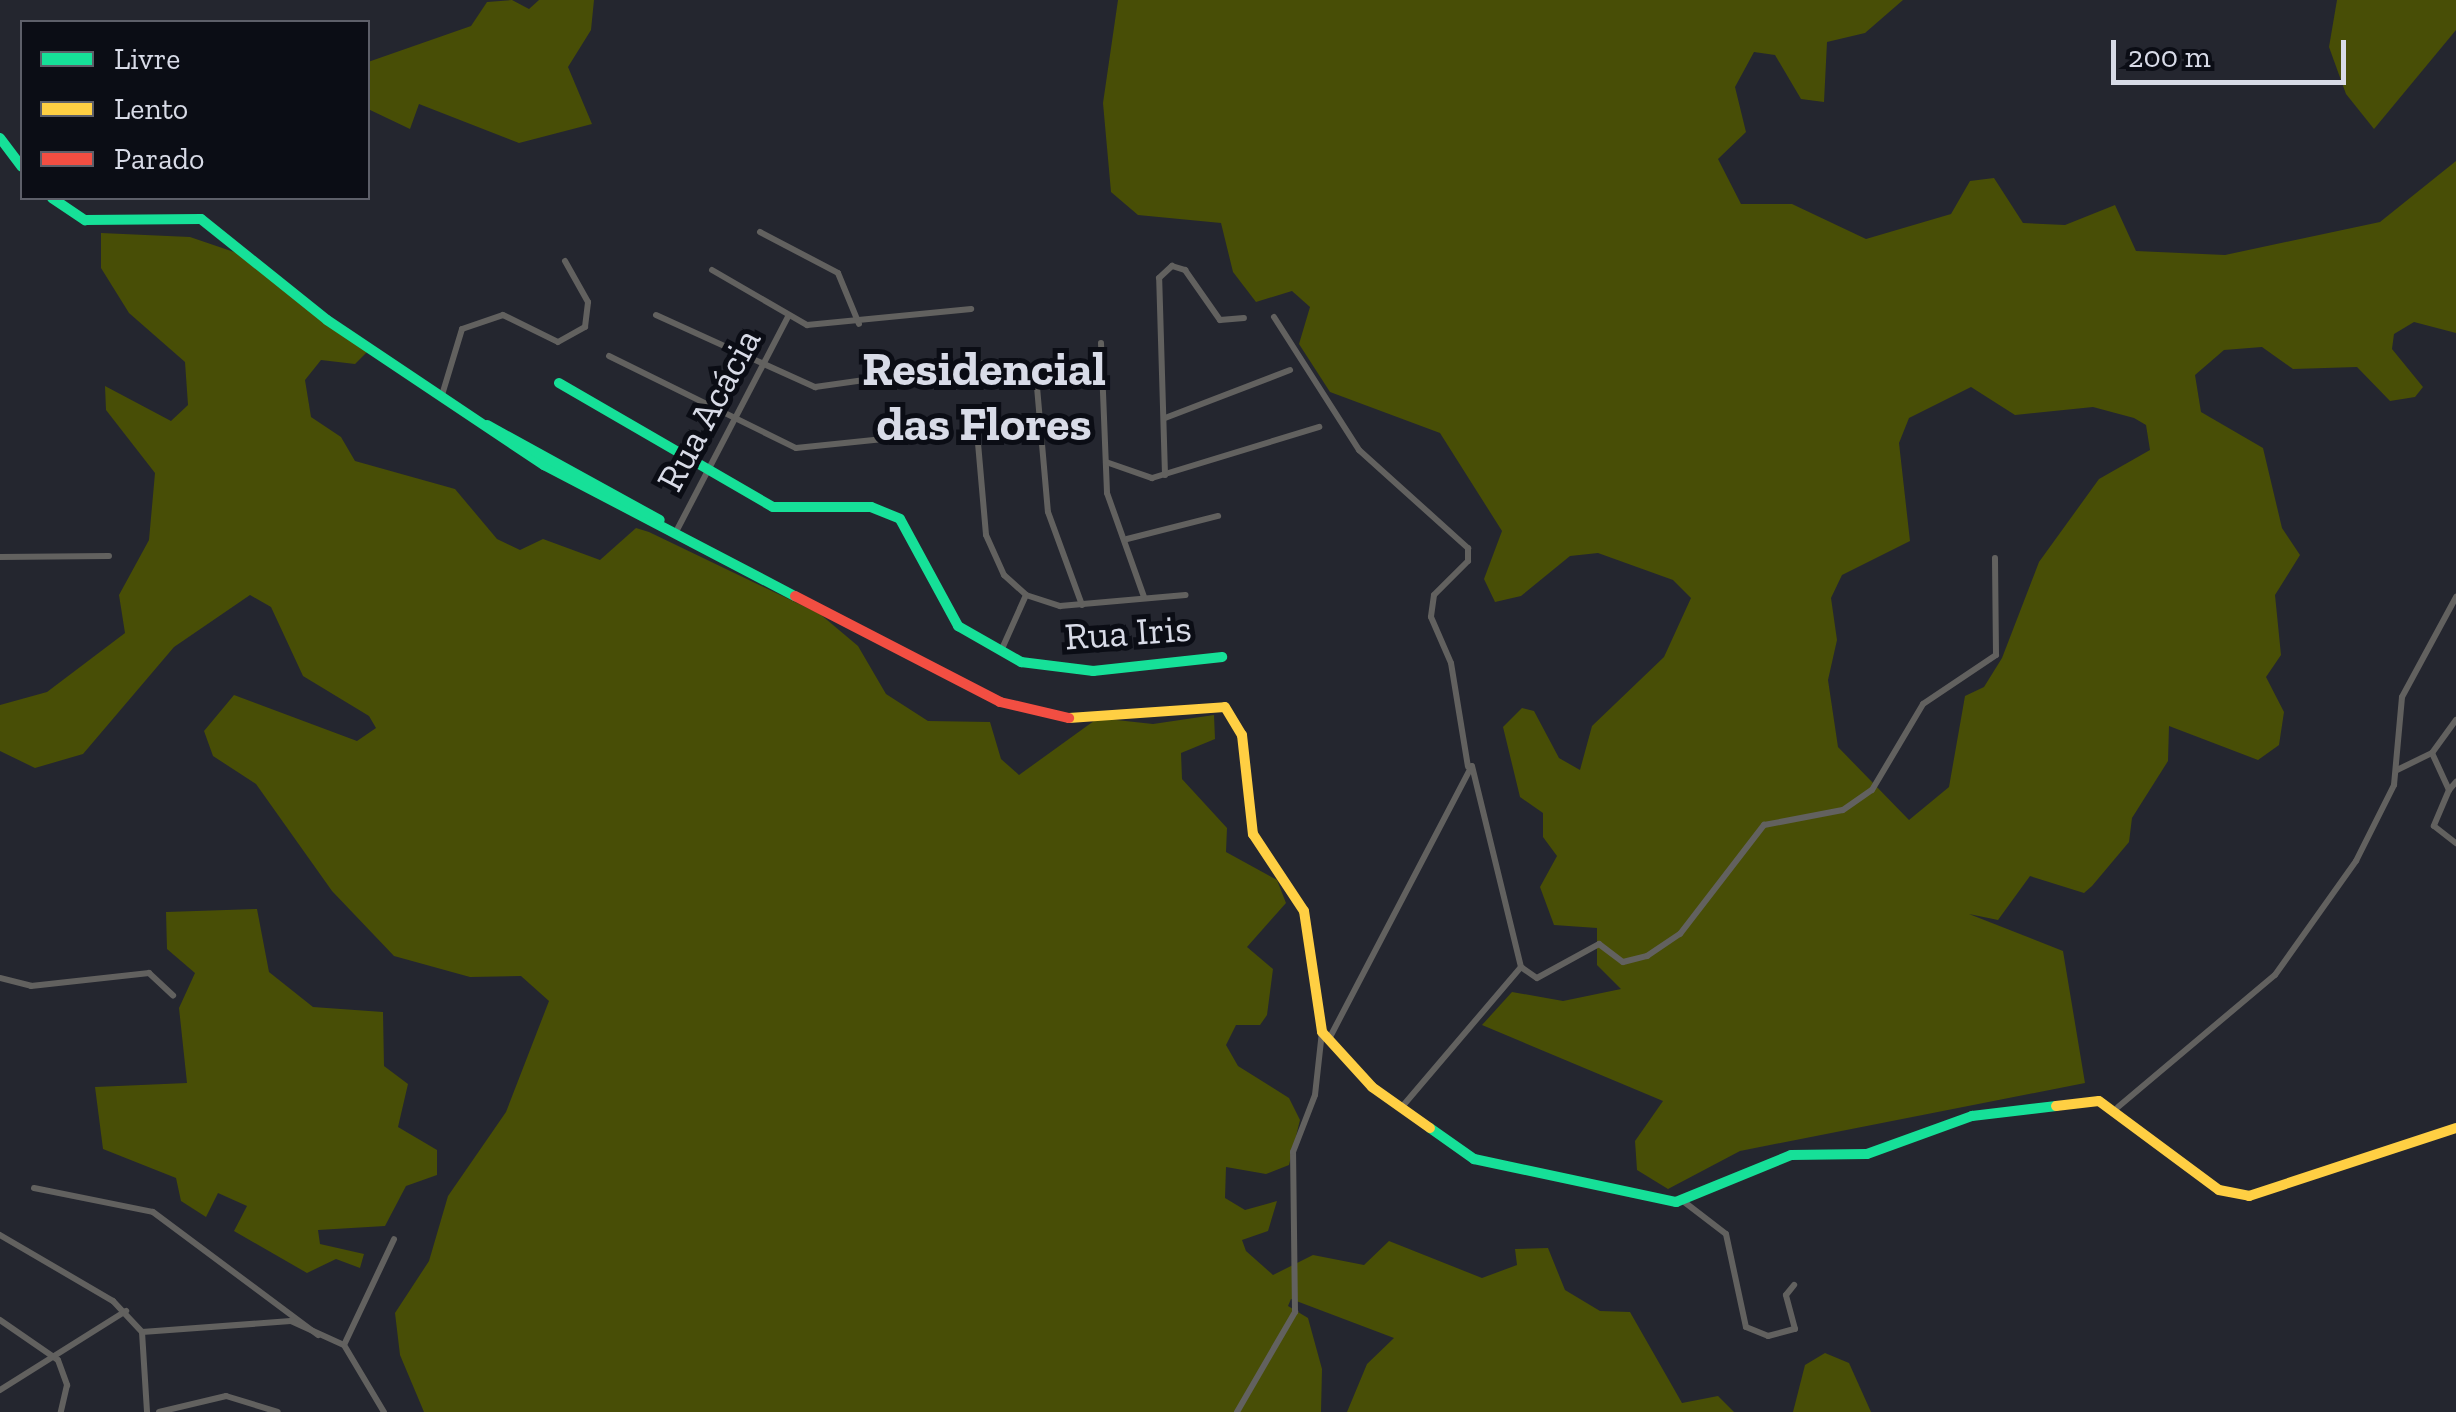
<!DOCTYPE html>
<html>
<head>
<meta charset="utf-8">
<style>
	body { margin:0 }
	#map { position:relative; width:2456px; height:1412px; overflow:hidden; background:#24262f; font-family:"Zilla Slab",serif }
	div>[style] { position:absolute }
	[style*='--x'] { left:calc(var(--x)*1px); top:calc(var(--y)*1px); width:calc(var(--w)*1px); rotate:calc(var(--a)*1deg) }
	.forest>* { inset:0; background:#484e06 }
	.street>* { height:6px; margin:-3px; padding:0 3px; transform-origin:3px; border-radius:3px; background:#62615f }
	.fast>* { height:10px; margin:-5px; padding:0 5px; transform-origin:5px; border-radius:5px; background:#16e098 }
	.slow>* { height:10px; margin:-5px; padding:0 5px; transform-origin:5px; border-radius:5px; background:#ffcf43 }
	.jam>* { height:10px; margin:-5px; padding:0 5px; transform-origin:5px; border-radius:5px; background:#f24e42 }
	span { translate:-50% -50%; white-space:nowrap; text-align:center; line-height:1.15; -webkit-text-stroke:10px #0b0d15; paint-order:stroke }
	.street-label { font-size:38px; color:#d8dbe7 }
	.district-label { font-size:48px; color:#d8dbe7; font-weight:700 }
	.legend { position:absolute; left:20px; top:20px; width:350px; height:180px; box-sizing:border-box; background:#0b0d15; border:2px solid #5d5f69; margin:0; padding:12px 18px; list-style:none; font-size:30px; color:#d8dbe7 }
	.legend li { display:flex; align-items:center; gap:20px; height:50px }
	.legend b { width:50px; border:2px solid #5d5f69 }
	.scale { position:absolute; left:2111px; top:40px; width:235px; height:45px; box-sizing:border-box; border:5px solid #d8dbe7; border-top:0; padding-left:12px; font-size:30px; line-height:35px; white-space:nowrap; color:#d8dbe7; -webkit-text-stroke:8px #0b0d15; paint-order:stroke }
</style>
</head>
<body>
<div id="map">
	<div class="forest">
		<i style="clip-path:polygon(512px 0,529px 9px,539px 0,594px 0,591px 30px,568px 67px,592px 124px,519px 143px,419px 104px,410px 129px,368px 109px,368px 62px,471px 26px,487px 2px)"></i>
		<i style="clip-path:polygon(evenodd,1118px 0,1903px 0,1865px 33px,1827px 42px,1824px 102px,1801px 99px,1775px 55px,1754px 52px,1735px 87px,1746px 132px,1718px 159px,1741px 204px,1792px 204px,1866px 239px,1951px 214px,1970px 181px,1994px 178px,2023px 223px,2065px 225px,2115px 205px,2136px 251px,2225px 255px,2380px 222px,2456px 161px,2456px 333px,2414px 322px,2394px 334px,2392px 349px,2423px 387px,2415px 397px,2390px 401px,2357px 367px,2293px 369px,2262px 347px,2224px 350px,2195px 375px,2201px 412px,2263px 448px,2282px 528px,2300px 555px,2275px 595px,2281px 655px,2266px 677px,2284px 712px,2279px 745px,2258px 760px,2169px 726px,2168px 761px,2132px 818px,2129px 842px,2092px 886px,2084px 893px,2030px 876px,1998px 920px,1969px 914px,2063px 951px,2085px 1083px,1740px 1151px,1668px 1189px,1637px 1170px,1635px 1141px,1663px 1101px,1482px 1025px,1512px 992px,1563px 1001px,1621px 989px,1597px 965px,1597px 928px,1554px 925px,1540px 887px,1557px 856px,1543px 837px,1543px 813px,1520px 797px,1503px 727px,1522px 708px,1534px 711px,1559px 758px,1580px 770px,1592px 726px,1664px 657px,1691px 598px,1673px 580px,1598px 553px,1570px 556px,1521px 596px,1495px 602px,1484px 579px,1502px 531px,1440px 433px,1330px 392px,1299px 344px,1310px 307px,1292px 291px,1256px 302px,1233px 272px,1221px 223px,1138px 215px,1111px 192px,1103px 103px,1118px 0,1971px 387px,2015px 415px,2093px 407px,2134px 418px,2146px 425px,2150px 450px,2099px 479px,2039px 562px,2002px 658px,1984px 687px,1965px 696px,1949px 787px,1909px 820px,1838px 747px,1828px 680px,1837px 640px,1831px 598px,1842px 575px,1910px 541px,1899px 443px,1909px 418px,1971px 387px)"></i>
		<i style="clip-path:polygon(2337px 0,2456px 0,2456px 30px,2374px 129px,2346px 94px,2329px 47px)"></i>
		<i style="clip-path:polygon(101px 233px,190px 237px,240px 254px,368px 351px,355px 364px,321px 360px,305px 380px,311px 417px,341px 437px,355px 461px,455px 489px,497px 539px,520px 550px,543px 539px,600px 560px,636px 528px,649px 532px,820px 614px,858px 646px,886px 694px,928px 721px,990px 722px,1001px 759px,1019px 775px,1098px 718px,1153px 724px,1214px 715px,1215px 739px,1181px 753px,1182px 779px,1227px 828px,1226px 852px,1277px 880px,1286px 903px,1247px 947px,1273px 969px,1267px 1015px,1260px 1025px,1236px 1025px,1226px 1045px,1238px 1066px,1289px 1098px,1300px 1120px,1289px 1165px,1266px 1174px,1226px 1167px,1225px 1198px,1245px 1210px,1277px 1201px,1268px 1231px,1242px 1240px,1246px 1251px,1273px 1275px,1313px 1255px,1364px 1265px,1389px 1241px,1482px 1278px,1517px 1265px,1515px 1249px,1548px 1248px,1565px 1290px,1600px 1311px,1630px 1312px,1682px 1403px,1718px 1396px,1734px 1412px,1347px 1412px,1367px 1364px,1394px 1338px,1291px 1299px,1288px 1306px,1308px 1318px,1322px 1369px,1321px 1412px,424px 1412px,400px 1355px,395px 1313px,429px 1261px,448px 1196px,506px 1112px,549px 1001px,521px 976px,470px 977px,394px 956px,332px 891px,256px 784px,213px 756px,204px 731px,234px 695px,357px 741px,376px 728px,369px 716px,303px 676px,271px 607px,250px 595px,174px 647px,83px 754px,35px 768px,0 751px,0 705px,47px 692px,125px 633px,119px 595px,149px 540px,155px 473px,106px 410px,105px 386px,171px 421px,188px 405px,185px 362px,129px 313px,101px 268px)"></i>
		<i style="clip-path:polygon(257px 909px,269px 972px,313px 1007px,383px 1012px,384px 1066px,408px 1084px,398px 1127px,437px 1150px,437px 1175px,406px 1186px,385px 1226px,318px 1230px,320px 1244px,364px 1254px,360px 1268px,336px 1259px,307px 1273px,234px 1231px,247px 1206px,218px 1193px,206px 1217px,181px 1201px,176px 1178px,103px 1149px,95px 1087px,187px 1083px,179px 1008px,195px 973px,167px 949px,166px 912px)"></i>
		<i style="clip-path:polygon(1825px 1353px,1849px 1363px,1871px 1412px,1793px 1412px,1805px 1365px)"></i>
	</div>
	<div class="street">
		<i style="--x:760;--y:232;--w:88;--a:27.7"></i>
		<i style="--x:838;--y:273;--w:55;--a:67.6"></i>
		<i style="--x:712;--y:270;--w:110;--a:30.1"></i>
		<i style="--x:807;--y:325;--w:165;--a:-5.6"></i>
		<i style="--x:656;--y:315;--w:175;--a:24.4"></i>
		<i style="--x:815;--y:387;--w:171;--a:-8.1"></i>
		<i style="--x:1274;--y:317;--w:158;--a:57.4"></i>
		<i style="--x:1359;--y:450;--w:147;--a:42"></i>
		<i style="--x:1468;--y:548;--w:13;--a:90"></i>
		<i style="--x:1468;--y:561;--w:48;--a:135"></i>
		<i style="--x:1434;--y:595;--w:22;--a:98"></i>
		<i style="--x:1431;--y:617;--w:50;--a:66.5"></i>
		<i style="--x:1451;--y:663;--w:105;--a:80.7"></i>
		<i style="--x:1101;--y:343;--w:150;--a:87.7"></i>
		<i style="--x:1107;--y:493;--w:110;--a:70.4"></i>
		<i style="--x:609;--y:356;--w:208;--a:26.2"></i>
		<i style="--x:796;--y:448;--w:127;--a:-5.9"></i>
		<i style="--x:1037;--y:387;--w:125;--a:85"></i>
		<i style="--x:1048;--y:512;--w:99;--a:69.9"></i>
		<i style="--x:442;--y:395;--w:69;--a:-73.1"></i>
		<i style="--x:462;--y:329;--w:43;--a:-18.9"></i>
		<i style="--x:503;--y:315;--w:61;--a:26.1"></i>
		<i style="--x:558;--y:342;--w:31;--a:-29"></i>
		<i style="--x:585;--y:327;--w:25;--a:-83"></i>
		<i style="--x:588;--y:302;--w:47;--a:-119.3"></i>
		<i style="--x:1165;--y:418;--w:134;--a:-21"></i>
		<i style="--x:978;--y:443;--w:92;--a:85"></i>
		<i style="--x:986;--y:535;--w:44;--a:65.8"></i>
		<i style="--x:1004;--y:575;--w:30;--a:42"></i>
		<i style="--x:1026;--y:595;--w:36;--a:18"></i>
		<i style="--x:1060;--y:606;--w:126;--a:-5"></i>
		<i style="--x:1106;--y:462;--w:49;--a:19.2"></i>
		<i style="--x:1152;--y:478;--w:175;--a:-17"></i>
		<i style="--x:1165;--y:475;--w:197;--a:-91.7"></i>
		<i style="--x:1159;--y:278;--w:18;--a:-43"></i>
		<i style="--x:1172;--y:266;--w:14;--a:17"></i>
		<i style="--x:1185;--y:270;--w:61;--a:55"></i>
		<i style="--x:1220;--y:320;--w:24;--a:-5"></i>
		<i style="--x:678;--y:528;--w:238;--a:-62.5"></i>
		<i style="--x:1127;--y:539;--w:94;--a:-14.2"></i>
		<i style="--x:0;--y:557;--w:109;--a:-0.5"></i>
		<i style="--x:1001;--y:651;--w:61;--a:-65.9"></i>
		<i style="--x:2432;--y:753;--w:41;--a:65.3"></i>
		<i style="--x:2449;--y:790;--w:39;--a:113"></i>
		<i style="--x:2434;--y:826;--w:28;--a:38"></i>
		<i style="--x:2397;--y:770;--w:39;--a:-26"></i>
		<i style="--x:2432;--y:753;--w:41;--a:-54"></i>
		<i style="--x:2449;--y:790;--w:11;--a:-49"></i>
		<i style="--x:1521;--y:967;--w:19;--a:35"></i>
		<i style="--x:1537;--y:978;--w:71;--a:-28.7"></i>
		<i style="--x:1599;--y:944;--w:30;--a:37"></i>
		<i style="--x:1623;--y:962;--w:25;--a:-14"></i>
		<i style="--x:1647;--y:956;--w:40;--a:-34"></i>
		<i style="--x:1680;--y:934;--w:138;--a:-52.4"></i>
		<i style="--x:1764;--y:825;--w:80;--a:-10.8"></i>
		<i style="--x:1843;--y:810;--w:35;--a:-35"></i>
		<i style="--x:1872;--y:790;--w:100;--a:-59.3"></i>
		<i style="--x:1923;--y:704;--w:88;--a:-33.9"></i>
		<i style="--x:1996;--y:655;--w:97;--a:-90.6"></i>
		<i style="--x:0;--y:978;--w:32;--a:14"></i>
		<i style="--x:31;--y:986;--w:119;--a:-6.3"></i>
		<i style="--x:149;--y:973;--w:33;--a:43"></i>
		<i style="--x:1329;--y:1039;--w:308;--a:-62.4"></i>
		<i style="--x:1472;--y:766;--w:207;--a:76.3"></i>
		<i style="--x:2118;--y:1107;--w:205;--a:-40.1"></i>
		<i style="--x:2275;--y:975;--w:140;--a:-54.6"></i>
		<i style="--x:2356;--y:861;--w:85;--a:-63.4"></i>
		<i style="--x:2394;--y:785;--w:88;--a:-84.8"></i>
		<i style="--x:2402;--y:697;--w:114;--a:-61.6"></i>
		<i style="--x:1401;--y:1108;--w:185;--a:-49.6"></i>
		<i style="--x:34;--y:1188;--w:121;--a:11.4"></i>
		<i style="--x:153;--y:1212;--w:206;--a:36.7"></i>
		<i style="--x:1683;--y:1201;--w:54;--a:37.5"></i>
		<i style="--x:1726;--y:1234;--w:95;--a:77.9"></i>
		<i style="--x:1746;--y:1327;--w:24;--a:22"></i>
		<i style="--x:1768;--y:1336;--w:28;--a:-15"></i>
		<i style="--x:1795;--y:1329;--w:35;--a:-105"></i>
		<i style="--x:1786;--y:1295;--w:13;--a:-51"></i>
		<i style="--x:0;--y:1235;--w:131;--a:30.3"></i>
		<i style="--x:113;--y:1301;--w:42;--a:46.9"></i>
		<i style="--x:0;--y:1320;--w:70;--a:34.6"></i>
		<i style="--x:58;--y:1360;--w:27;--a:70"></i>
		<i style="--x:67;--y:1385;--w:28;--a:103"></i>
		<i style="--x:142;--y:1332;--w:149;--a:-4.2"></i>
		<i style="--x:291;--y:1321;--w:58;--a:24.4"></i>
		<i style="--x:344;--y:1345;--w:78;--a:59.2"></i>
		<i style="--x:142;--y:1332;--w:80;--a:86.4"></i>
		<i style="--x:344;--y:1345;--w:117;--a:-64.7"></i>
		<i style="--x:0;--y:1390;--w:149;--a:-32.1"></i>
		<i style="--x:159;--y:1412;--w:69;--a:-13.4"></i>
		<i style="--x:226;--y:1396;--w:54;--a:17.1"></i>
		<i style="--x:1237;--y:1412;--w:116;--a:-59.9"></i>
		<i style="--x:1295;--y:1312;--w:160;--a:-90.7"></i>
		<i style="--x:1293;--y:1152;--w:61;--a:-68.9"></i>
		<i style="--x:1315;--y:1095;--w:63;--a:-83.7"></i>
	</div>
	<div class="fast">
		<i style="--x:0;--y:138;--w:36;--a:53"></i>
		<i style="--x:52;--y:198;--w:40;--a:34"></i>
		<i style="--x:85;--y:220;--w:116;--a:-0.5"></i>
		<i style="--x:201;--y:219;--w:161;--a:38.7"></i>
		<i style="--x:327;--y:320;--w:261;--a:33.8"></i>
		<i style="--x:544;--y:465;--w:283;--a:27.6"></i>
		<i style="--x:559;--y:383;--w:247;--a:30.1"></i>
		<i style="--x:773;--y:507;--w:98;--a:0"></i>
		<i style="--x:871;--y:507;--w:31;--a:22"></i>
		<i style="--x:900;--y:519;--w:122;--a:61.5"></i>
		<i style="--x:958;--y:626;--w:73;--a:29.7"></i>
		<i style="--x:1021;--y:662;--w:73;--a:7.1"></i>
		<i style="--x:1093;--y:671;--w:130;--a:-6.2"></i>
		<i style="--x:487;--y:425;--w:197;--a:28.8"></i>
		<i style="--x:1430;--y:1128;--w:54;--a:35.2"></i>
		<i style="--x:1474;--y:1159;--w:207;--a:12"></i>
		<i style="--x:1676;--y:1202;--w:124;--a:-22.2"></i>
		<i style="--x:1791;--y:1155;--w:76;--a:-0.8"></i>
		<i style="--x:1867;--y:1154;--w:112;--a:-19.9"></i>
		<i style="--x:1972;--y:1116;--w:85;--a:-6.8"></i>
	</div>
	<div class="slow">
		<i style="--x:1069;--y:718;--w:156;--a:-4"></i>
		<i style="--x:1225;--y:707;--w:33;--a:59"></i>
		<i style="--x:1242;--y:735;--w:100;--a:83.7"></i>
		<i style="--x:1253;--y:834;--w:92;--a:56.5"></i>
		<i style="--x:1304;--y:911;--w:122;--a:81.5"></i>
		<i style="--x:1322;--y:1032;--w:74;--a:47.7"></i>
		<i style="--x:1372;--y:1087;--w:71;--a:35.3"></i>
		<i style="--x:2056;--y:1106;--w:43;--a:-6.6"></i>
		<i style="--x:2099;--y:1101;--w:149;--a:36.6"></i>
		<i style="--x:2219;--y:1190;--w:31;--a:11"></i>
		<i style="--x:2249;--y:1196;--w:218;--a:-18.2"></i>
	</div>
	<div class="jam">
		<i style="--x:795;--y:596;--w:231;--a:27.3"></i>
		<i style="--x:1000;--y:702;--w:71;--a:13.1"></i>
	</div>
	<div class="street-label">
		<span style="left:709px;top:410px;rotate:-62deg">Rua Acácia</span>
		<span style="left:1128px;top:633px;rotate:-4deg">Rua Iris</span>
	</div>
	<div class="district-label">
		<span style="left:984px;top:396px">Residencial<br>das Flores</span>
	</div>
	<ul class="legend">
	<li><b style="height:12px;background:#16e098"></b>Livre</li>
	<li><b style="height:12px;background:#ffcf43"></b>Lento</li>
	<li><b style="height:12px;background:#f24e42"></b>Parado</li>
	</ul>
	<div class="scale">200 m</div>
</div>
</body>
</html>
